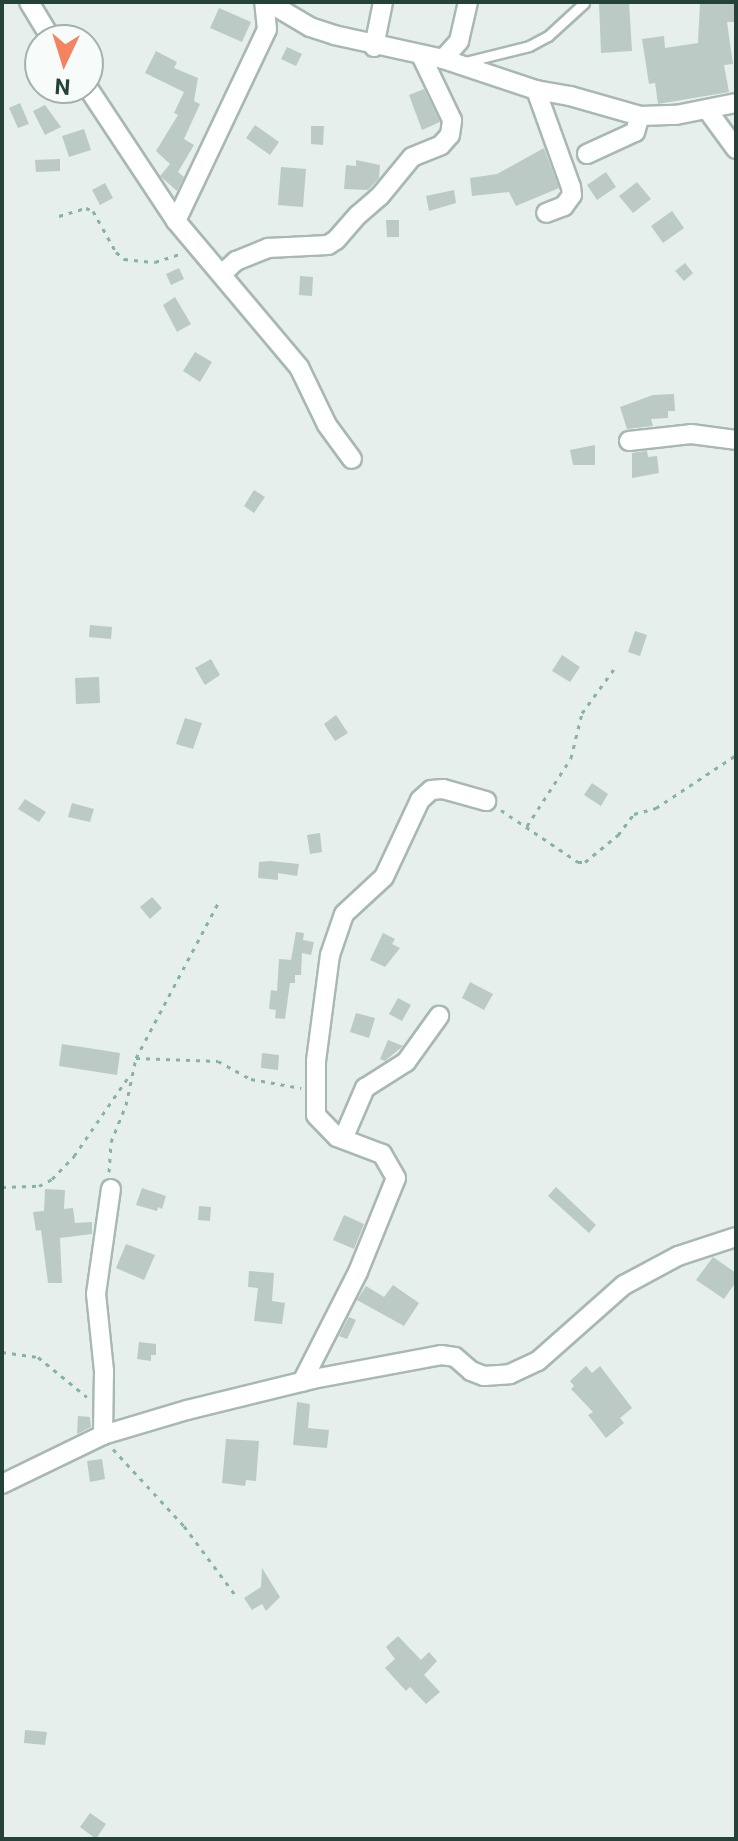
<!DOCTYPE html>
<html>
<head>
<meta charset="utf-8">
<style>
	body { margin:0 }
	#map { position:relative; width:738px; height:1841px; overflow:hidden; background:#e6efeb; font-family:Roboto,sans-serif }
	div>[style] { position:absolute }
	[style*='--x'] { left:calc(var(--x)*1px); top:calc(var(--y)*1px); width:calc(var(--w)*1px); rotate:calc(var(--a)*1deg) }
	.building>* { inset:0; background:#bbcac4 }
	.path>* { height:3px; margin-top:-1.5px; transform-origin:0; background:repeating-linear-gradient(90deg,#86b3a5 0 4px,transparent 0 10px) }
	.roads { filter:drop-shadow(2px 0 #a8b8b2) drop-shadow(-2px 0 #a8b8b2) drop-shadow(0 2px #a8b8b2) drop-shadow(0 -2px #a8b8b2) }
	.lane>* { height:9px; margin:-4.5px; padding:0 4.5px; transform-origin:4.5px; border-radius:4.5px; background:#fff }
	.street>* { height:18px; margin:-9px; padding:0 9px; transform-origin:9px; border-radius:9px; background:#fff }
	span { translate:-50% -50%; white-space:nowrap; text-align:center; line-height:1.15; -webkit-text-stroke:7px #f7fbf9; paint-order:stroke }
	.frame { position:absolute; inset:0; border:4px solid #24423a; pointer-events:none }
	.north { position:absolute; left:24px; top:24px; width:80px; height:80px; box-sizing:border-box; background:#f7fbf9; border:2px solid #a3b1ad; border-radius:50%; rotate:184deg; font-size:22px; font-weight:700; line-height:32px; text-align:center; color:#24423a }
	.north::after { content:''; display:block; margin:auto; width:28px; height:36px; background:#f4845f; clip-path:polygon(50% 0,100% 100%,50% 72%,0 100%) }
</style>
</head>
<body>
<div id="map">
	<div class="building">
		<i style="clip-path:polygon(599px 2px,629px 2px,632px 51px,601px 53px)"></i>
		<i style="clip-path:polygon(700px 2px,736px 2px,736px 22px,727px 22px,733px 64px,724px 65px,729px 92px,658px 104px,655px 83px,649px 84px,642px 39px,664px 36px,665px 48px,698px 43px)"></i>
		<i style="clip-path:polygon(219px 8px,251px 22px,242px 42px,210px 28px)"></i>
		<i style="clip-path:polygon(287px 47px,302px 54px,296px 66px,281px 59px)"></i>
		<i style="clip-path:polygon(156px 51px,177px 62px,174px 68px,198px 78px,194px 101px,200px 104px,184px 139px,194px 145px,178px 172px,184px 177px,177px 191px,160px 176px,170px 164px,156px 151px,178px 115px,174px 113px,184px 92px,145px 73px)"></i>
		<i style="clip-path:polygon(424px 89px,440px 122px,422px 130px,409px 95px)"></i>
		<i style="clip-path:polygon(20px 103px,29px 124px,18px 128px,9px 108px)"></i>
		<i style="clip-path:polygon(45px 105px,61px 127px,45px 135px,33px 111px)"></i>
		<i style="clip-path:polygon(255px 125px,279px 142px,270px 155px,246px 138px)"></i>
		<i style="clip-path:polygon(311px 126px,324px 126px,323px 145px,311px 144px)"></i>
		<i style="clip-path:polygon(84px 129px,91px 150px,69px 157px,62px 136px)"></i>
		<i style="clip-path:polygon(544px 148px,559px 188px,516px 206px,509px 192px,472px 196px,470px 178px,497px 174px)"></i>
		<i style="clip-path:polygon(60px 159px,60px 171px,36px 172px,35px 160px)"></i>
		<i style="clip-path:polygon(356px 160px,380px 165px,379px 178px,368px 190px,344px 189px,346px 165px,356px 166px)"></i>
		<i style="clip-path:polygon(281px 167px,306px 169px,303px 207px,278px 205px)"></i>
		<i style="clip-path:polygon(606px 172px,616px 187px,597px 200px,587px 185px)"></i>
		<i style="clip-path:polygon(637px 182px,651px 199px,633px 213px,619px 196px)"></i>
		<i style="clip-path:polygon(105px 183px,113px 198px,100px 205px,92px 190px)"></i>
		<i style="clip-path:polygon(454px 190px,456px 203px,429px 211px,426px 196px)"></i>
		<i style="clip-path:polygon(672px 211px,684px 228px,663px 243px,651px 226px)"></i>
		<i style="clip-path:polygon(386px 220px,399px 220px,399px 237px,387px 237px)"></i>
		<i style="clip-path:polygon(685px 263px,693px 273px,684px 281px,675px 271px)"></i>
		<i style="clip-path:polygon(179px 268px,184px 279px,171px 285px,166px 274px)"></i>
		<i style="clip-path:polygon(300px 276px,313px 277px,312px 296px,299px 295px)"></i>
		<i style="clip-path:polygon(175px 297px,191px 324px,177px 332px,163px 305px)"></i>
		<i style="clip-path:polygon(195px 352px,212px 362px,200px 382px,183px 371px)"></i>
		<i style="clip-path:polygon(674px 394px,675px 411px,668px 411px,668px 418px,651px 419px,653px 426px,627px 429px,620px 407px,653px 395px)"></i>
		<i style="clip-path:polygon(595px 445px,595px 465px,573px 465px,570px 450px)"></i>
		<i style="clip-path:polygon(647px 451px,648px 457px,657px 456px,659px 473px,632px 478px,632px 453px)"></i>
		<i style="clip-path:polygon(254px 490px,265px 497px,254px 513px,244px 506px)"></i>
		<i style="clip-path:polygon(90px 625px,112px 627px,111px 639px,89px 637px)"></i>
		<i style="clip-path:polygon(635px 631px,647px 635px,640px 656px,628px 652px)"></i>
		<i style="clip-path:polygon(562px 655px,580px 667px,570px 682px,552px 671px)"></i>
		<i style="clip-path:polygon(211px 659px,220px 675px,205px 685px,195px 668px)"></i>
		<i style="clip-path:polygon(99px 677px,100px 703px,76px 704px,75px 678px)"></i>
		<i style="clip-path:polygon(336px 715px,348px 733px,335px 741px,324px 724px)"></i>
		<i style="clip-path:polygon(185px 718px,202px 723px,193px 749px,176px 744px)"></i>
		<i style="clip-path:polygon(592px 783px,608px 794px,601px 806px,584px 795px)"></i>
		<i style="clip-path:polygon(25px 799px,46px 812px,39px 822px,18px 809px)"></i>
		<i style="clip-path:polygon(72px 803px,94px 809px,90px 822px,68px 817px)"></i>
		<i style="clip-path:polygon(320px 833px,322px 852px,310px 854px,307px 835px)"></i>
		<i style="clip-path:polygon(270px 861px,299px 864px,297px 876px,278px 873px,278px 880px,258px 878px,259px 862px)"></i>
		<i style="clip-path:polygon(152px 897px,162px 908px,150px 919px,140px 907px)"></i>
		<i style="clip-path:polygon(296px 932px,304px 933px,303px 940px,314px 942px,311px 955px,302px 953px,301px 975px,295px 975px,295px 983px,290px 983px,285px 1019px,275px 1018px,276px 1010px,269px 1009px,271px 990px,277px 991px,279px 959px,291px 960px)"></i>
		<i style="clip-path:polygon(383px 933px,395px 939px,392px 944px,400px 948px,385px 967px,370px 960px)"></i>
		<i style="clip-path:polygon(470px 982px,493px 994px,484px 1010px,462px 998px)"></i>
		<i style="clip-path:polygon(398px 998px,411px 1005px,402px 1021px,389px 1014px)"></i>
		<i style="clip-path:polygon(356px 1013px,375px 1018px,369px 1038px,350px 1032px)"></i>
		<i style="clip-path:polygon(388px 1040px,403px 1046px,385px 1061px,380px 1059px)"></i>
		<i style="clip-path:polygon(62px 1044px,120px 1053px,117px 1075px,59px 1066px)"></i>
		<i style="clip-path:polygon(262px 1053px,279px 1055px,278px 1070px,261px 1068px)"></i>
		<i style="clip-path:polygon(556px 1187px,596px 1225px,589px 1233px,548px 1196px)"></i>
		<i style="clip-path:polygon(142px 1188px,166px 1196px,162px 1209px,158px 1207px,157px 1211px,136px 1205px)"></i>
		<i style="clip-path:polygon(45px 1189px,65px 1190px,64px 1209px,73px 1208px,75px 1223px,92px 1222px,92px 1234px,60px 1238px,62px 1283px,48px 1283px,41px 1230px,36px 1231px,33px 1212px,44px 1211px)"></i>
		<i style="clip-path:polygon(199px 1206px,211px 1207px,210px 1221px,198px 1220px)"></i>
		<i style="clip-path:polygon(344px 1215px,364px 1224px,354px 1249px,333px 1240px)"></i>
		<i style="clip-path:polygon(126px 1244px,155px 1255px,144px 1280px,116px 1268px)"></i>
		<i style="clip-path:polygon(713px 1257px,736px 1273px,736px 1282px,724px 1299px,696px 1280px)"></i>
		<i style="clip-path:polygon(249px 1271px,274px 1273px,272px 1301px,285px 1303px,282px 1324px,254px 1321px,258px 1288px,248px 1287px)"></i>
		<i style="clip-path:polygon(393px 1285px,419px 1303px,404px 1326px,357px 1300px,366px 1286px,384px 1297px)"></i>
		<i style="clip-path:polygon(349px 1317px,356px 1320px,347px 1339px,339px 1336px)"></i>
		<i style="clip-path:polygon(139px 1342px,156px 1344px,156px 1355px,151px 1355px,151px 1361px,137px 1359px)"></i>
		<i style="clip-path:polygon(586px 1366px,592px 1373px,600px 1366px,632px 1408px,620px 1418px,624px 1423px,606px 1438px,588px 1415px,593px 1412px,571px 1389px,574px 1386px,570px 1381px)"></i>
		<i style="clip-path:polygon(297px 1402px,310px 1404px,308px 1428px,329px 1430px,327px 1448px,293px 1445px)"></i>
		<i style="clip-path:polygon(78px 1416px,90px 1417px,91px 1427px,77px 1434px)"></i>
		<i style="clip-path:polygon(226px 1439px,259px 1441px,256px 1481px,246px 1480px,245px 1486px,222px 1483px)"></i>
		<i style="clip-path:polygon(102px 1459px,105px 1479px,90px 1482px,87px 1461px)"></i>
		<i style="clip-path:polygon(262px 1568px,280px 1597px,266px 1611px,262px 1604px,252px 1610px,244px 1598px,261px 1587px)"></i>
		<i style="clip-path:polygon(398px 1636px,421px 1660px,429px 1652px,437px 1661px,424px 1675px,440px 1692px,426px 1704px,410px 1687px,406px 1691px,385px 1668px,395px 1659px,386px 1647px)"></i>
		<i style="clip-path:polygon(25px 1730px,47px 1732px,45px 1745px,24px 1743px)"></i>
		<i style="clip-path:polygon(90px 1813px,106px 1824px,96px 1839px,80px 1827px)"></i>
	</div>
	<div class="path">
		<i style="--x:59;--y:216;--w:28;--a:-17"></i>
		<i style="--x:86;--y:208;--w:8;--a:23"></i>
		<i style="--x:93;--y:211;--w:47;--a:60.7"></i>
		<i style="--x:116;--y:252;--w:11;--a:41"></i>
		<i style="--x:124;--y:259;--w:31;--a:6"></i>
		<i style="--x:155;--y:262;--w:28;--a:-18"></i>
		<i style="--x:501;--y:810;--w:93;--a:34"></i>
		<i style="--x:578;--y:862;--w:7;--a:0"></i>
		<i style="--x:585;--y:862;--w:43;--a:-39.3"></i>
		<i style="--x:618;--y:835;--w:26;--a:-53"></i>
		<i style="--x:634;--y:814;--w:23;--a:-15"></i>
		<i style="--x:656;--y:808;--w:96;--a:-33.5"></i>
		<i style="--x:527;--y:826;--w:81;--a:-57.1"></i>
		<i style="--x:571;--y:758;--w:46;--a:-76.3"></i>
		<i style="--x:582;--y:713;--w:54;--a:-54"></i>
		<i style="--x:136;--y:1058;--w:82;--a:2.1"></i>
		<i style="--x:218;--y:1061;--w:38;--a:29"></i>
		<i style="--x:251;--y:1079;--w:51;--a:10.2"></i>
		<i style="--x:109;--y:1172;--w:30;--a:-86"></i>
		<i style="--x:111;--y:1142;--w:40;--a:-68"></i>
		<i style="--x:126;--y:1105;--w:48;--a:-78"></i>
		<i style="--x:136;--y:1058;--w:178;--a:-62.1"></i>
		<i style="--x:2;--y:1187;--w:37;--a:-2"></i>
		<i style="--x:39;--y:1186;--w:15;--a:-28"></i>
		<i style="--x:52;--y:1179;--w:32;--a:-46"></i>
		<i style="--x:74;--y:1156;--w:97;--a:-55.5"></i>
		<i style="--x:2;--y:1352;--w:36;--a:8"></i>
		<i style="--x:38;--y:1357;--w:63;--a:39.2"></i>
		<i style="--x:113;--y:1449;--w:105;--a:47.3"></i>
		<i style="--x:184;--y:1526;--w:87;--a:53.4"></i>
	</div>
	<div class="roads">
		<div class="lane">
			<i style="--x:465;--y:62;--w:66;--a:-14"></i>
			<i style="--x:529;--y:46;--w:21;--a:-28"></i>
			<i style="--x:548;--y:36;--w:49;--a:-42.5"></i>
		</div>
		<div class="street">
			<i style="--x:29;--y:2;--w:44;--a:58.8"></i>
			<i style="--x:268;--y:2;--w:49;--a:30.8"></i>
			<i style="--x:310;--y:27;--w:25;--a:18"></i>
			<i style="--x:334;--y:35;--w:112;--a:12.4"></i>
			<i style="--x:443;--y:59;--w:98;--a:18.4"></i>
			<i style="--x:536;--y:90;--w:35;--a:10"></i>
			<i style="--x:570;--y:96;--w:73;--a:15.9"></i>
			<i style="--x:640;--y:116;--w:36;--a:-2"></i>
			<i style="--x:676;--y:115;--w:61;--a:-11.3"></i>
			<i style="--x:374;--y:47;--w:46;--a:-78.7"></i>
			<i style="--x:443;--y:59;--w:24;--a:-48"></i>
			<i style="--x:459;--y:41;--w:40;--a:-77"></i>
			<i style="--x:88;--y:88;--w:159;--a:56.5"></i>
			<i style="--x:176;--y:221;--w:191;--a:49.9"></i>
			<i style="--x:299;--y:367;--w:64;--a:64.2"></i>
			<i style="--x:327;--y:425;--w:42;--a:53.7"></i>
			<i style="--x:536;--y:90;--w:103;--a:70.2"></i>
			<i style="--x:571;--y:187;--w:8;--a:83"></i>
			<i style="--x:572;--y:195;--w:14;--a:126"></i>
			<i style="--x:564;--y:206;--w:19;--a:159"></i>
			<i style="--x:708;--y:111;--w:47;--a:53.6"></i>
			<i style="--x:587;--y:154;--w:53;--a:-24.6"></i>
			<i style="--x:635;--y:132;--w:17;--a:-73"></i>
			<i style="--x:176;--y:221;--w:212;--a:-64.6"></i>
			<i style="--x:267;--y:29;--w:27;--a:-96"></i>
			<i style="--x:223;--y:273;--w:18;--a:-43"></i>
			<i style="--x:236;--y:261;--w:35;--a:-22"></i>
			<i style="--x:268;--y:248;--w:60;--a:-2.9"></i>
			<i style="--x:328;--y:245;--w:9;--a:-32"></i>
			<i style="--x:336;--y:240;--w:33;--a:-49"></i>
			<i style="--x:358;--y:215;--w:29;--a:-41"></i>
			<i style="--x:380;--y:196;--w:50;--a:-50.6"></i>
			<i style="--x:412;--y:157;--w:31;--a:-22"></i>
			<i style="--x:441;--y:145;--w:13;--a:-48"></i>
			<i style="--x:450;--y:135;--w:15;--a:-82"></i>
			<i style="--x:452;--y:120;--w:72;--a:-115.5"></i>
			<i style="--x:629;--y:441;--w:62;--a:-6.4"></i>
			<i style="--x:691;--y:434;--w:45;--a:7.6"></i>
			<i style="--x:343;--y:1139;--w:56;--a:-66.7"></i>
			<i style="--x:365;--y:1088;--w:49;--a:-32.4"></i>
			<i style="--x:406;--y:1062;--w:57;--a:-54.3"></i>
			<i style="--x:302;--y:1382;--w:123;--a:-63"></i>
			<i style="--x:358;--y:1272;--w:101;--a:-68"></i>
			<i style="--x:396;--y:1178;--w:28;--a:-120"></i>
			<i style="--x:382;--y:1154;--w:48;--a:-159.3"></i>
			<i style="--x:337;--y:1137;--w:30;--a:-134"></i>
			<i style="--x:316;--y:1115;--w:54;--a:-90"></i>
			<i style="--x:316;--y:1061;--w:107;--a:-82.5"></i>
			<i style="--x:330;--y:955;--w:43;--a:-71.1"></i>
			<i style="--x:344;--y:914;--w:54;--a:-42.8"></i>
			<i style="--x:384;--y:877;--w:85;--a:-64.9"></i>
			<i style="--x:420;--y:800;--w:15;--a:-42"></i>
			<i style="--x:431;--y:790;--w:12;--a:-5"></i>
			<i style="--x:443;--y:789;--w:45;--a:15.6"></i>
			<i style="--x:103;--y:1435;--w:64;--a:-89.1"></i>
			<i style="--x:104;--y:1371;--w:77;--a:-95.9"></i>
			<i style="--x:96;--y:1294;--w:106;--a:-81.9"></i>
			<i style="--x:2;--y:1484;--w:112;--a:-25.9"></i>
			<i style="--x:103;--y:1435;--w:88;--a:-16.6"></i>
			<i style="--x:187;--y:1410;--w:130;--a:-13.8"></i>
			<i style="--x:313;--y:1379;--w:130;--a:-10.6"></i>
			<i style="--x:441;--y:1355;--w:14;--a:8"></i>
			<i style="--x:455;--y:1357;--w:21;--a:41"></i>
			<i style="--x:471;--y:1371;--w:14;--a:21"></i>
			<i style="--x:484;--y:1376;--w:26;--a:-4"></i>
			<i style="--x:510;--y:1374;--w:31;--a:-25"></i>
			<i style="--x:538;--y:1361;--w:115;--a:-41.5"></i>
			<i style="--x:624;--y:1285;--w:61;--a:-28.2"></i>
			<i style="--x:678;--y:1256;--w:61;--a:-18.1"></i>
		</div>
	</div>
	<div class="frame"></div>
	<div class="north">N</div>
</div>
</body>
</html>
